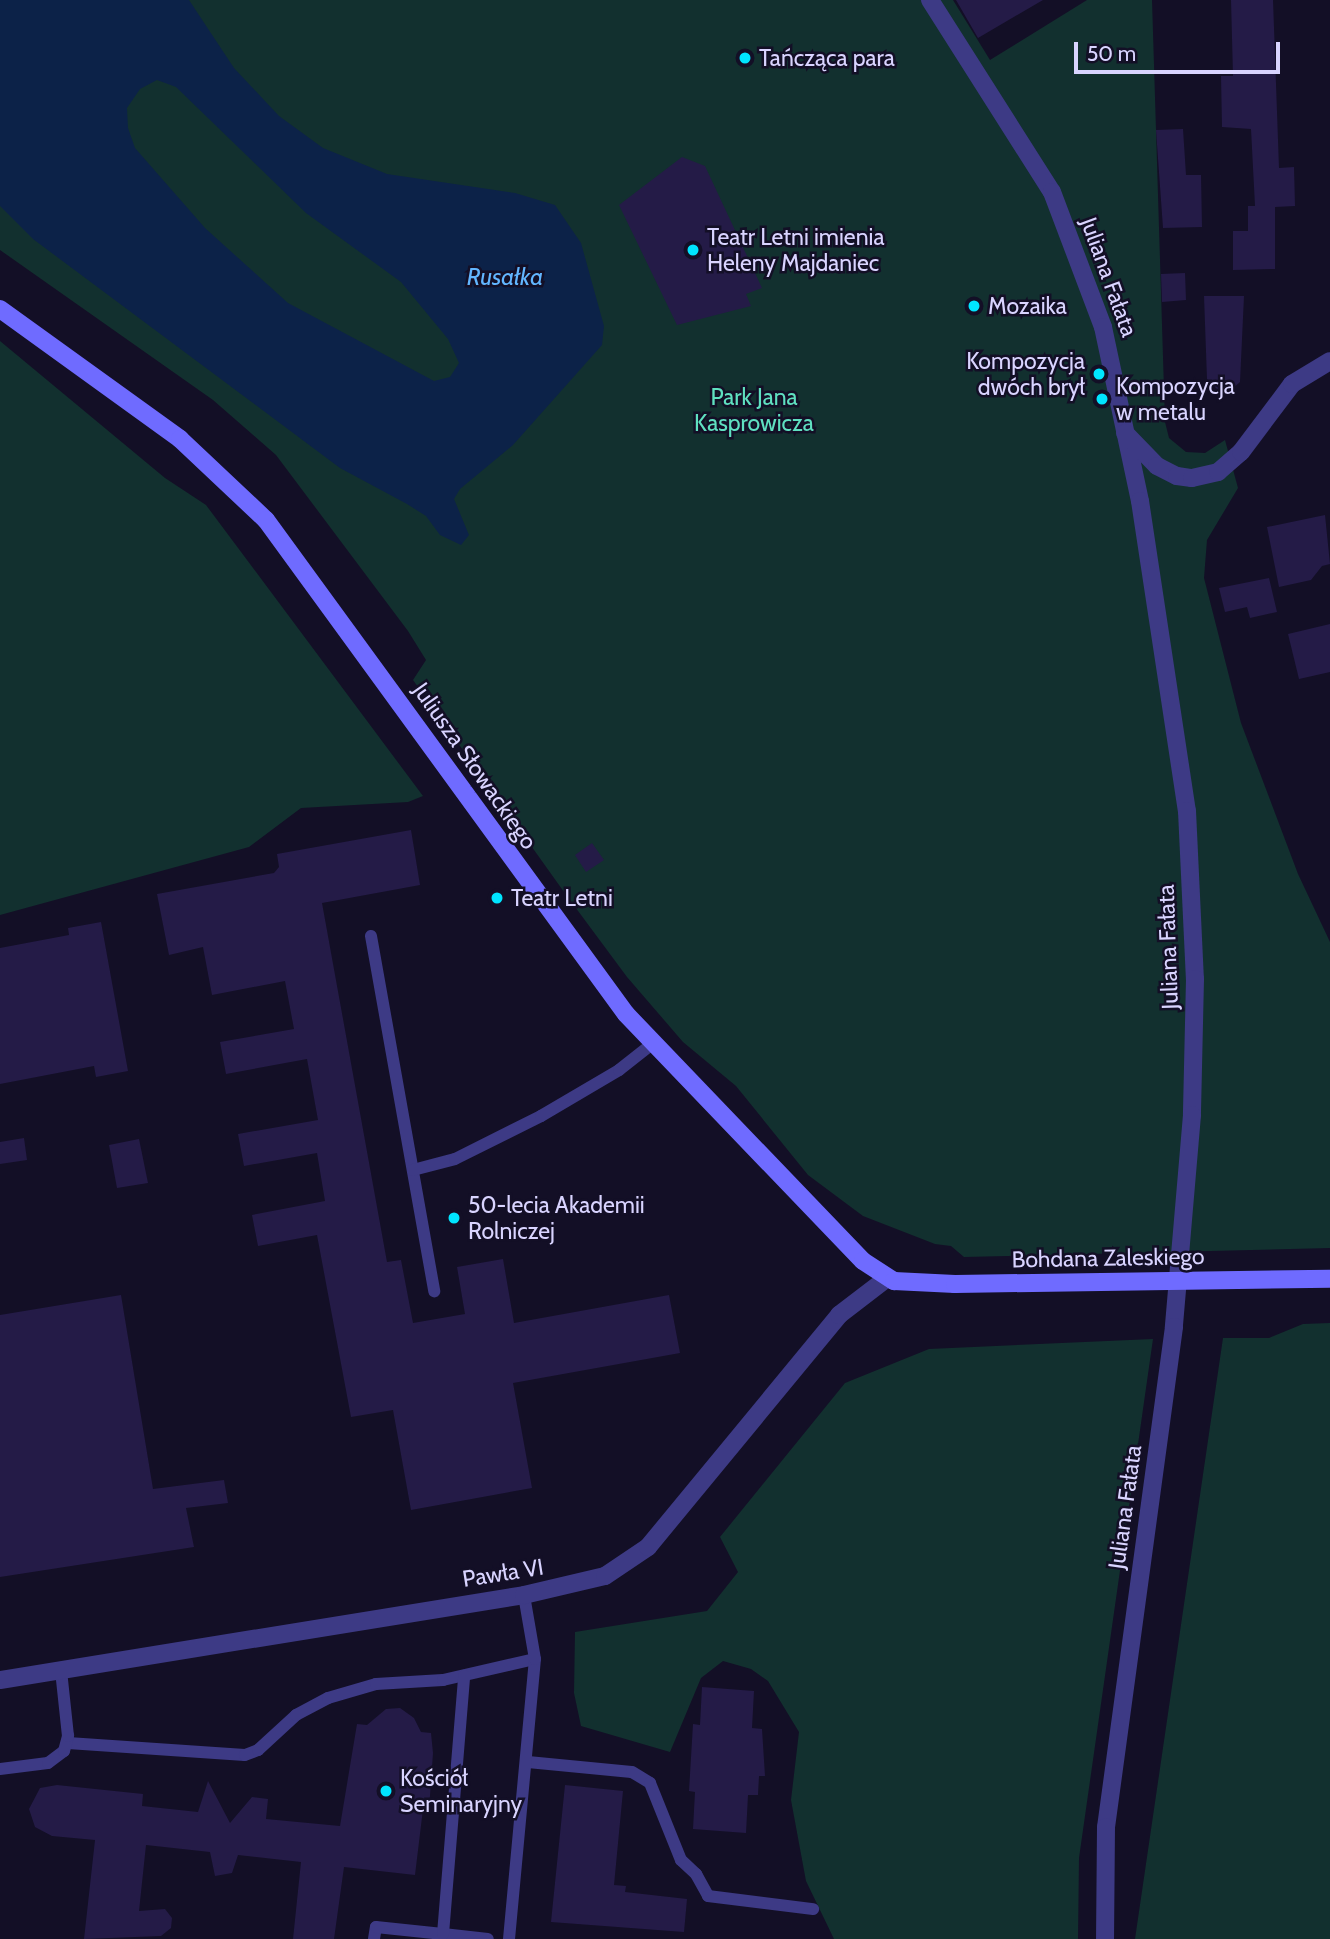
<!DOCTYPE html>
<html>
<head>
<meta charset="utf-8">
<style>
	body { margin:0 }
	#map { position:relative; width:1330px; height:1939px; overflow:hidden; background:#130f26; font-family:Cabin,sans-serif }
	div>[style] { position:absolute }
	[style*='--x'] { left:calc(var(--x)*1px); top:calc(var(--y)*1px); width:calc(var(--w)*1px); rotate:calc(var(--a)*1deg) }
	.green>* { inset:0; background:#12302f }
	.water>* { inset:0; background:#0c2248 }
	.building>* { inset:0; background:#241b47 }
	.lane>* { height:12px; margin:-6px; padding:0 6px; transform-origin:6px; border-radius:6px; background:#3d3a85 }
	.street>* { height:18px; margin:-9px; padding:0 9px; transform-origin:9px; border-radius:9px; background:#3d3a85 }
	.secondary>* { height:18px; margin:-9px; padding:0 9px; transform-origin:9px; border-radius:9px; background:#6f6bff }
	.dots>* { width:19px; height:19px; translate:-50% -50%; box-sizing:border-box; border:4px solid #130f26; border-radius:50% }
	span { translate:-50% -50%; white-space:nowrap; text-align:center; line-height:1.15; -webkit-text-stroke:5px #130f26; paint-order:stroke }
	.poi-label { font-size:23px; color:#d9d4ff }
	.left { translate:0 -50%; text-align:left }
	.right { translate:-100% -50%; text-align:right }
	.street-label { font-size:23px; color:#d9d4ff }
	.park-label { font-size:23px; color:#5fe0c0 }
	.water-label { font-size:24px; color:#62b6ff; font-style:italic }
	.scale { position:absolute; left:1074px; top:42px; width:206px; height:32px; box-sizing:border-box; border:4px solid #d9d4ff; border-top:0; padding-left:9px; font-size:21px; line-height:24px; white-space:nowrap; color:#d9d4ff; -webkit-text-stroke:5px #130f26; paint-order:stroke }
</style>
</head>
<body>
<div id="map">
	<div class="green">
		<i style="clip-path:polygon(0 0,953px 0,990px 60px,1087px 0,1152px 0,1165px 422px,1169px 438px,1186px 452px,1205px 453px,1225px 440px,1238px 488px,1207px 540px,1204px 578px,1241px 723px,1298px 874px,1330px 942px,1330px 1248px,964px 1257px,951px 1246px,935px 1244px,863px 1216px,808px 1175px,736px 1086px,683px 1042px,627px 977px,564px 892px,413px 680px,426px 660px,408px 631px,276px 455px,213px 400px,0 250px)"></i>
		<i style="clip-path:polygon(0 341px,165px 478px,206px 505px,423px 796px,408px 802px,301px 808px,249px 847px,0 915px)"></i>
		<i style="clip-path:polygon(1330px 1323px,1330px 1939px,1135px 1939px,1223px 1338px,1269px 1338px,1303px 1324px)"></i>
		<i style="clip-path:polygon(1153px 1339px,1079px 1858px,1078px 1939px,834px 1939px,806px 1881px,791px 1800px,799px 1732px,768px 1681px,751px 1669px,723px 1661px,701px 1678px,670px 1752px,581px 1726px,574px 1693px,575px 1632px,707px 1611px,738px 1572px,720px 1537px,845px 1383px,929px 1349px)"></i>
	</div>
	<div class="water">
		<i style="clip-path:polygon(evenodd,0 0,189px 0,234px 68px,279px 116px,323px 148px,387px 174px,515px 193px,555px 205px,581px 243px,604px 326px,602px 345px,513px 445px,460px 489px,454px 499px,469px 535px,461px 545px,440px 535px,426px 516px,407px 504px,340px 468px,33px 239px,0 206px,0 0,157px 80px,176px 87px,306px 213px,401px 282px,448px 339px,459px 363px,450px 377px,434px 381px,288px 303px,205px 228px,135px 148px,128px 128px,127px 108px,140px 89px,157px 80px)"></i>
	</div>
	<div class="building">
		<i style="clip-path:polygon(956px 0,1043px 0,978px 38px)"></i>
		<i style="clip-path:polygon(1231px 0,1273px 0,1279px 168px,1294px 167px,1295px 206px,1275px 207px,1275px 269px,1233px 270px,1233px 231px,1248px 231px,1248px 206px,1255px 206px,1251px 129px,1222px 127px,1221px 76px,1233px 76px)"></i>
		<i style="clip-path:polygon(1183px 129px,1186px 175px,1201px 175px,1202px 227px,1163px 228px,1156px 130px)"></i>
		<i style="clip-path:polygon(682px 157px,705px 166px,762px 288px,746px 294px,751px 306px,677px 325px,619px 205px)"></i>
		<i style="clip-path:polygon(1185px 273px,1186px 300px,1162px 302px,1161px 274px)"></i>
		<i style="clip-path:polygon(1204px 296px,1244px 296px,1240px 382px,1224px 396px,1207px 379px)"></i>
		<i style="clip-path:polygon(1325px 515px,1330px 564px,1322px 566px,1311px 580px,1279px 587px,1267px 527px)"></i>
		<i style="clip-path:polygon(1269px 578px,1277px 612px,1250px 618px,1247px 607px,1225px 612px,1219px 588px)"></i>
		<i style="clip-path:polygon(1330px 624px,1330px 672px,1299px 679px,1288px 634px)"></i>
		<i style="clip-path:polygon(411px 830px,420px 885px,322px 903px,387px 1262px,401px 1260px,413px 1323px,465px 1314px,457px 1267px,503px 1259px,514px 1323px,669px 1295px,680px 1353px,513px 1383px,532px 1488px,411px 1510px,393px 1410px,351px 1417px,317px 1235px,258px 1246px,252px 1215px,325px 1201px,317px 1153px,244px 1166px,238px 1134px,318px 1120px,307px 1059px,226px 1074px,220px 1042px,294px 1029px,285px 981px,212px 995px,203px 947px,169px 955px,157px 894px,274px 873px,279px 867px,277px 854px)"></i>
		<i style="clip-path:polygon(592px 843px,604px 860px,586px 872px,575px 855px)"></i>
		<i style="clip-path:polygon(101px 922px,128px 1071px,96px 1077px,94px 1066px,0 1084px,0 948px,69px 935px,68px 928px)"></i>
		<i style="clip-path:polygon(24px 1138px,27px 1160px,0 1164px,0 1142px)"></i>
		<i style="clip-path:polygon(139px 1139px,148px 1183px,117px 1188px,109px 1145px)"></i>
		<i style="clip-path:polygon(121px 1295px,153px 1489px,224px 1480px,228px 1503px,186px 1508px,194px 1547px,0 1577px,0 1315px)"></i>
		<i style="clip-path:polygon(702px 1687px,754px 1691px,752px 1728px,762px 1729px,765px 1776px,759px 1776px,758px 1795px,748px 1795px,746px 1833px,693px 1829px,695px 1792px,689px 1791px,693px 1724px,700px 1725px)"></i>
		<i style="clip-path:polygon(400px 1708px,414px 1718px,421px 1732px,431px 1733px,433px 1753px,429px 1810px,423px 1809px,415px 1875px,344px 1867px,334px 1939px,293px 1939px,301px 1862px,238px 1855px,232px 1873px,215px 1876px,210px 1852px,146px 1845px,139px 1911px,165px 1909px,172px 1918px,171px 1928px,161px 1936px,84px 1939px,95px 1840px,52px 1836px,35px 1827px,29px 1809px,40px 1788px,57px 1785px,143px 1794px,142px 1806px,198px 1812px,208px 1781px,230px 1823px,252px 1797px,268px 1799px,266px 1819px,340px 1826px,357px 1724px,367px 1725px,386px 1709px)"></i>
		<i style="clip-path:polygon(565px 1785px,623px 1791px,614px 1885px,626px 1886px,625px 1892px,687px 1899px,684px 1932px,551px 1922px)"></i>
	</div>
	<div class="lane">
		<i style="--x:371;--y:936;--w:361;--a:79.9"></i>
		<i style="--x:413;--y:1170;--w:43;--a:-14.7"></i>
		<i style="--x:455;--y:1159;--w:96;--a:-26.6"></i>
		<i style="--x:541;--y:1116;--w:91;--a:-30.5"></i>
		<i style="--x:619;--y:1070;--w:42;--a:-38.2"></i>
		<i style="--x:68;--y:1743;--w:177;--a:3.9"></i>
		<i style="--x:245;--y:1755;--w:14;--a:-21"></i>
		<i style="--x:258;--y:1750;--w:52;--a:-42.6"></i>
		<i style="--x:296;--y:1715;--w:36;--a:-28"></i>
		<i style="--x:328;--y:1698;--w:50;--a:-16.3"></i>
		<i style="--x:376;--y:1684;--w:67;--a:-3.4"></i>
		<i style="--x:443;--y:1680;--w:94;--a:-12.9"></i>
		<i style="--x:528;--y:1762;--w:104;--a:5.5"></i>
		<i style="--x:632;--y:1772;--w:21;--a:31"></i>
		<i style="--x:650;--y:1783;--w:83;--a:68.1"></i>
		<i style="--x:681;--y:1860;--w:21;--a:43"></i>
		<i style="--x:696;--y:1874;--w:25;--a:61"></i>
		<i style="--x:708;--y:1896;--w:106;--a:7.1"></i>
		<i style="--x:0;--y:1769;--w:48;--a:-7.1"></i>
		<i style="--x:48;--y:1763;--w:20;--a:-37"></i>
		<i style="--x:64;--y:1751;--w:16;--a:-75"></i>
		<i style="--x:68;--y:1736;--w:66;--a:-96.1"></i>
		<i style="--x:443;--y:1934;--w:45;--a:6.3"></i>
		<i style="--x:374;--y:1939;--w:12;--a:-81"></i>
		<i style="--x:376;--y:1927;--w:67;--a:6"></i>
		<i style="--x:443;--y:1934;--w:259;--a:-85.3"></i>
		<i style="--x:509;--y:1939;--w:281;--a:-84.7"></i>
		<i style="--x:535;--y:1659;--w:65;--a:-99.8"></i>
	</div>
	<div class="street">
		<i style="--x:930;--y:0;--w:227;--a:57.6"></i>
		<i style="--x:1052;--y:192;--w:144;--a:69.3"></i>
		<i style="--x:1103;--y:327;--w:178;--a:78"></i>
		<i style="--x:1140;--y:501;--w:314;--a:81.4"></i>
		<i style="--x:1187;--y:811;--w:168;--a:87.3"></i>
		<i style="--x:1195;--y:979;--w:136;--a:91.3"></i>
		<i style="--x:1192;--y:1115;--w:213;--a:94.9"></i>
		<i style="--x:1174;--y:1327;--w:505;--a:97.74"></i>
		<i style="--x:1106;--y:1827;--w:112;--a:90.5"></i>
		<i style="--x:1125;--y:433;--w:46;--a:45.9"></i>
		<i style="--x:1157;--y:466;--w:22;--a:27"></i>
		<i style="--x:1177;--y:476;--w:15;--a:8"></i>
		<i style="--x:1192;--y:478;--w:27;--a:-13"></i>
		<i style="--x:1218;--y:472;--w:30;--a:-41"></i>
		<i style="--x:1241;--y:452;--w:85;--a:-53.1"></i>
		<i style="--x:1292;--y:384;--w:44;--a:-31.2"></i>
		<i style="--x:0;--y:1680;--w:531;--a:-9.21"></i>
		<i style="--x:524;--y:1595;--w:83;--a:-13.2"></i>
		<i style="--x:605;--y:1576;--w:52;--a:-34"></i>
		<i style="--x:648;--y:1547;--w:301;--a:-50.5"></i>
		<i style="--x:839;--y:1315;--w:59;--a:-37.5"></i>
	</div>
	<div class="secondary">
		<i style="--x:0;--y:309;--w:222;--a:35.8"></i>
		<i style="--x:180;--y:439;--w:118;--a:43.3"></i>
		<i style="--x:266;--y:520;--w:611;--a:53.92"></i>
		<i style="--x:626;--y:1014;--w:342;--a:46.2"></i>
		<i style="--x:863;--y:1261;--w:37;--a:33"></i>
		<i style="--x:894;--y:1281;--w:61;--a:2.8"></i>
		<i style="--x:955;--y:1284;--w:375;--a:-0.8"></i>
	</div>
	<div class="dots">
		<i style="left:745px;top:58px;background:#00e5ff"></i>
		<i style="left:693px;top:250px;background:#00e5ff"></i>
		<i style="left:974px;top:306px;background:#00e5ff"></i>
		<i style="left:1099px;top:374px;background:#00e5ff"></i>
		<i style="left:1102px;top:399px;background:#00e5ff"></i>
		<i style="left:497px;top:898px;background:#00e5ff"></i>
		<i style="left:454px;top:1218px;background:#00e5ff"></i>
		<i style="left:386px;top:1791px;background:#00e5ff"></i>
	</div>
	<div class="poi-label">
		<span class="left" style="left:759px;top:58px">Tańcząca para</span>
		<span class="left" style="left:707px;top:250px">Teatr Letni imienia<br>Heleny Majdaniec</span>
		<span class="left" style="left:988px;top:306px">Mozaika</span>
		<span class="right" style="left:1085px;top:374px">Kompozycja<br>dwóch brył</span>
		<span class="left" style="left:1116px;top:399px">Kompozycja<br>w metalu</span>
		<span class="left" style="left:511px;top:898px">Teatr Letni</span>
		<span class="left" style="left:468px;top:1218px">50-lecia Akademii<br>Rolniczej</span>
		<span class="left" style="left:400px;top:1791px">Kościół<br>Seminaryjny</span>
	</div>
	<div class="street-label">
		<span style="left:1109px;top:277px;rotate:70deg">Juliana Fałata</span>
		<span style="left:475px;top:766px;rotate:55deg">Juliusza Słowackiego</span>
		<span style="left:1168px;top:947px;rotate:-92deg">Juliana Fałata</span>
		<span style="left:1108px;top:1258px;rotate:-1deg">Bohdana Zaleskiego</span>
		<span style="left:1125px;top:1507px;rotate:-82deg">Juliana Fałata</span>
		<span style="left:503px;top:1573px;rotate:-9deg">Pawła VI</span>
	</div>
	<div class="park-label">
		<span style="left:754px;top:410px">Park Jana<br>Kasprowicza</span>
	</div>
	<div class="water-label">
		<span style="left:505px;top:277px">Rusałka</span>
	</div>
	<div class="scale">50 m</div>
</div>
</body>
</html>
